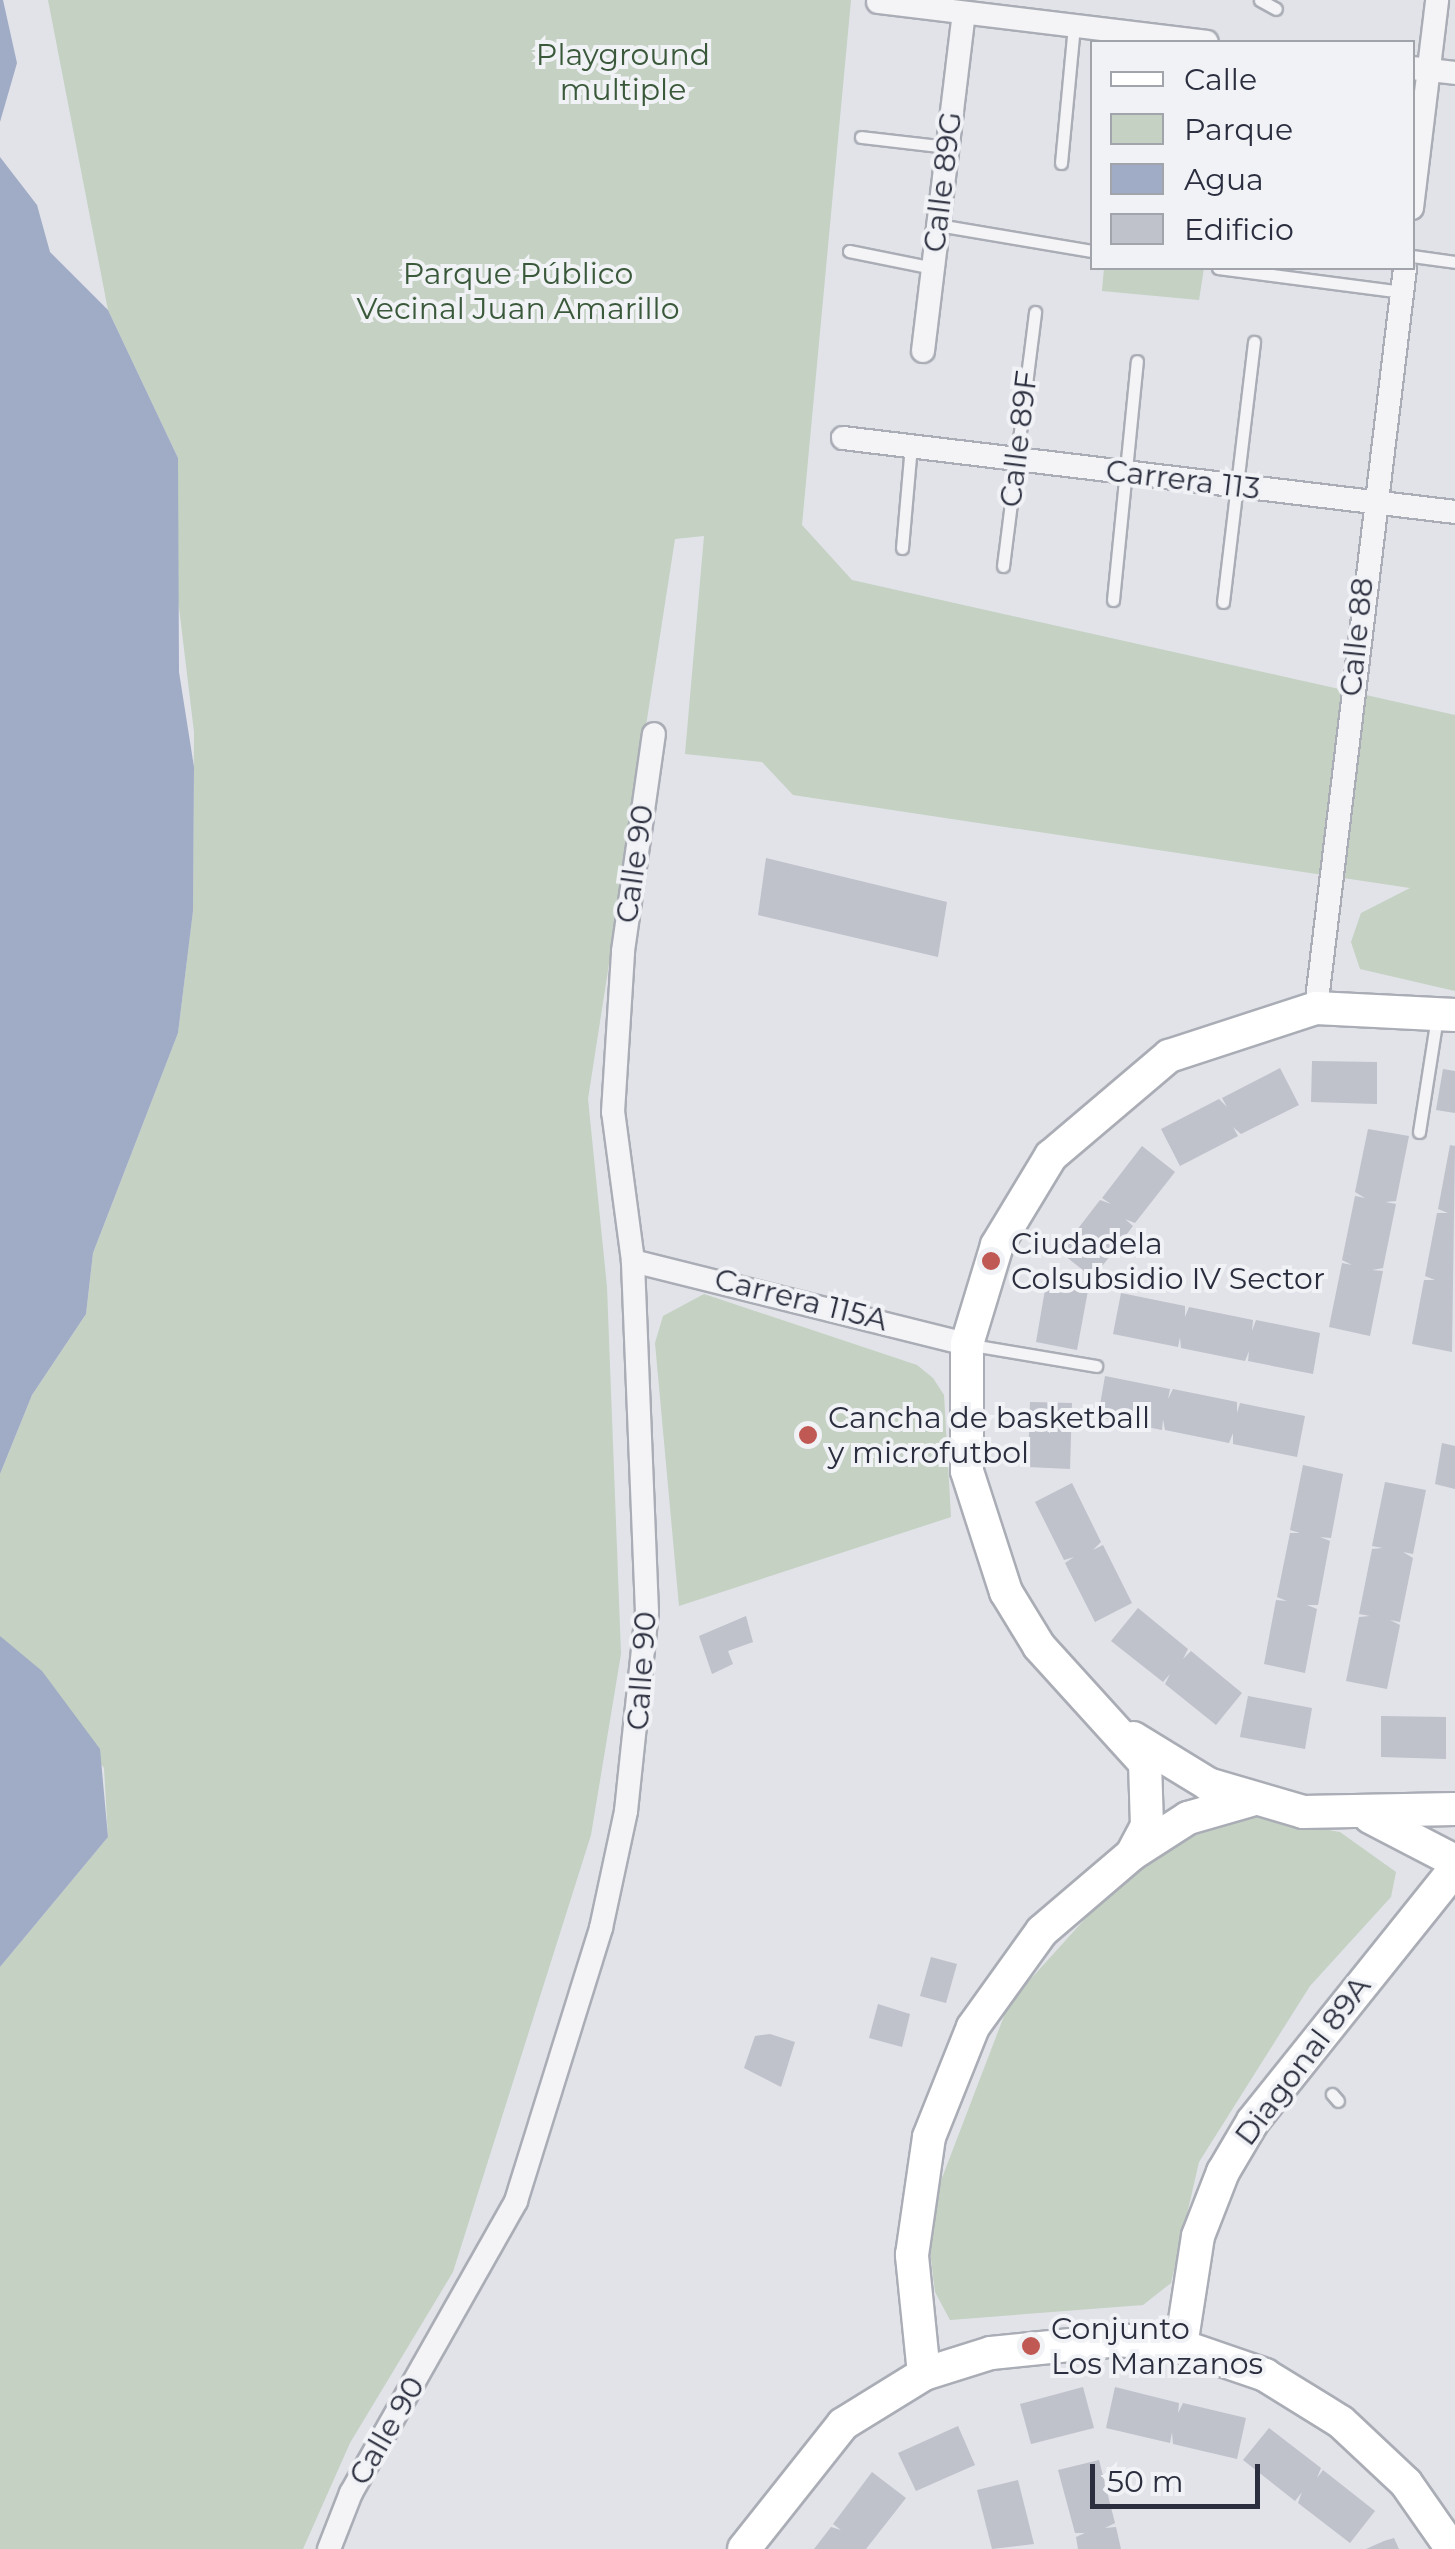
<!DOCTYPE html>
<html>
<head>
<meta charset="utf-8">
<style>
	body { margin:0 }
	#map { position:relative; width:1455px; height:2549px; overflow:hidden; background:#e1e3e8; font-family:Montserrat,sans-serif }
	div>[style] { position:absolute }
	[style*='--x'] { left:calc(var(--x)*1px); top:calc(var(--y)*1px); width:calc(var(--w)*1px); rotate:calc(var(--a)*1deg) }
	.green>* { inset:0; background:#c4d1c3 }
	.water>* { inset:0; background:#a0abc5 }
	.building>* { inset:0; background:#bfc1cb }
	.roads { filter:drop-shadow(2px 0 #aaadb5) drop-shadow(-2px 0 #aaadb5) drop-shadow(0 2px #aaadb5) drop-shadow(0 -2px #aaadb5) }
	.lane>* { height:11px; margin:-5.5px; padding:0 5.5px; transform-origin:5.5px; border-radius:5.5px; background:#f4f4f7 }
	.street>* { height:22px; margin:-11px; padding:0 11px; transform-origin:11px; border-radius:11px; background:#f4f4f7 }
	.secondary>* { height:32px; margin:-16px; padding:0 16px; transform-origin:16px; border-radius:16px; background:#fff }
	.dots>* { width:28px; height:28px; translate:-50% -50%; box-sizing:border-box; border:5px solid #f1f2f6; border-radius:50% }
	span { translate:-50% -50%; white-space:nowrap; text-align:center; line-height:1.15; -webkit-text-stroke:8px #f1f2f6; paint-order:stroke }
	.park-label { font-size:30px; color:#3a593a }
	.street-label { font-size:30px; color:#2b2e3e }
	.poi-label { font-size:30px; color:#2b2e3e }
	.left { translate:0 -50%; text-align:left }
	.legend { position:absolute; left:1090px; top:40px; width:325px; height:230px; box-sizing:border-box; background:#f1f2f6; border:2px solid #a2a4ac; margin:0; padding:12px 18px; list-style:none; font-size:30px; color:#2b2e3e }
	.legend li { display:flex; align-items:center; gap:20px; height:50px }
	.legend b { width:50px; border:2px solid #a2a4ac }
	.scale { position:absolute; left:1090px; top:2464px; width:170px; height:45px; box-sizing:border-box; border:5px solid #2b2e3e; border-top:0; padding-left:12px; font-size:30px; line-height:35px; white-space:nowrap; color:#2b2e3e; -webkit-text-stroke:8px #f1f2f6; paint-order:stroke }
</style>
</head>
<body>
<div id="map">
	<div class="green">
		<i style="clip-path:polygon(48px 0,851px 0,802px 525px,852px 580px,1455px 715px,1455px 991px,1360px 969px,1351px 942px,1361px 913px,1410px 888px,793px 795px,762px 762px,685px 754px,704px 536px,675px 539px,588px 1099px,607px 1287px,621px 1654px,591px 1835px,453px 2272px,350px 2443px,303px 2549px,0 2549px,0 1967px,108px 1837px,104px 1768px,0 1636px,0 1474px,32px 1395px,86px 1314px,93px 1253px,178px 1033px,193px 910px,194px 732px,174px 566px,178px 458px,108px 310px)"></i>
		<i style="clip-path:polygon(1104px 268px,1204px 268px,1199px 300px,1102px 291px)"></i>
		<i style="clip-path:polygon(704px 1294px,917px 1365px,933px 1378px,944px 1395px,951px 1517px,679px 1606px,655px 1343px,663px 1316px)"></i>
		<i style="clip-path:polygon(1248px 1816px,1340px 1832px,1396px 1872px,1391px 1897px,1310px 1986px,1199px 2162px,1171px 2283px,1143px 2305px,950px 2320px,935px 2292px,929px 2242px,937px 2191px,1009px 2003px,1121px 1879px,1180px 1841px)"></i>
	</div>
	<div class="water">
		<i style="clip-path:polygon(3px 0,17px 63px,0 122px,0 0)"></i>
		<i style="clip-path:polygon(0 157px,37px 205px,50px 252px,108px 310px,178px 458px,179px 672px,194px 767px,193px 911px,178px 1033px,93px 1253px,86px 1314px,32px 1395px,0 1474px)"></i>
		<i style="clip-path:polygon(0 1636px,42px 1671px,100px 1749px,108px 1837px,0 1967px)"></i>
	</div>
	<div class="building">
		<i style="clip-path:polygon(766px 858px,947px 902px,938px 957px,758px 915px)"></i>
		<i style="clip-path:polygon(1312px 1061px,1377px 1062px,1377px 1104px,1311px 1102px)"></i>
		<i style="clip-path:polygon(1280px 1068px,1299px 1105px,1241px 1134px,1233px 1127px,1238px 1136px,1180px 1166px,1161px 1129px,1219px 1099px,1227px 1107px,1222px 1098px)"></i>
		<i style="clip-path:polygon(1443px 1069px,1455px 1071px,1455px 1113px,1436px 1110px)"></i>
		<i style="clip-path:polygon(1368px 1129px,1409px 1136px,1396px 1201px,1385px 1202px,1396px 1204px,1383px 1268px,1372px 1270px,1383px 1271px,1370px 1336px,1329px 1327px,1342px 1263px,1352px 1265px,1342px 1260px,1355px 1196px,1365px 1198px,1355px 1192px)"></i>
		<i style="clip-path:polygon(1450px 1145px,1455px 1146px,1452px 1352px,1412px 1344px,1424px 1280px,1435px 1280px,1425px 1276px,1437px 1213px,1448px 1213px,1438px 1209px)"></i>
		<i style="clip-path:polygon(1142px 1146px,1175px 1172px,1135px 1223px,1125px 1219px,1133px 1226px,1093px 1278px,1060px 1252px,1100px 1200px,1111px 1204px,1102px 1198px)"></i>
		<i style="clip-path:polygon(1047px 1278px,1089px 1285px,1077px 1350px,1036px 1342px)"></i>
		<i style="clip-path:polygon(1121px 1293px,1185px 1306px,1185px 1317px,1189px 1307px,1253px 1320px,1252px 1331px,1256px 1320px,1320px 1333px,1313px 1374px,1248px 1361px,1249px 1351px,1245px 1361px,1181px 1348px,1180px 1337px,1178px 1347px,1113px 1334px)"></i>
		<i style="clip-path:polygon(1105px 1376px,1170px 1389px,1168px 1399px,1173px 1389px,1237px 1402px,1237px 1413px,1240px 1403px,1305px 1416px,1297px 1457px,1233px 1444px,1233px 1433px,1229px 1443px,1165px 1430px,1163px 1419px,1162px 1430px,1098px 1417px)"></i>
		<i style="clip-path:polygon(1030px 1402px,1072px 1403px,1070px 1469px,1028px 1467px)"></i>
		<i style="clip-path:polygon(1442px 1443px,1455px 1446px,1455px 1489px,1435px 1484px)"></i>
		<i style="clip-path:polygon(1303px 1465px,1343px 1474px,1331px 1538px,1320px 1537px,1330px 1541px,1318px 1605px,1307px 1605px,1317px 1609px,1305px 1673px,1264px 1664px,1276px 1600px,1287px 1601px,1277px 1597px,1290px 1533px,1300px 1533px,1290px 1530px)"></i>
		<i style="clip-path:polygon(1385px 1482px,1426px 1490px,1413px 1554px,1403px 1552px,1413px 1558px,1400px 1622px,1390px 1620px,1400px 1625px,1387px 1689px,1346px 1681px,1359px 1617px,1370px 1616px,1359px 1614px,1372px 1549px,1383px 1548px,1372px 1546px)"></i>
		<i style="clip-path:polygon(1072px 1483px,1101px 1542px,1093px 1550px,1103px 1545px,1132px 1603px,1095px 1622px,1065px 1563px,1074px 1557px,1064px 1560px,1035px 1502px)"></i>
		<i style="clip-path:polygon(1138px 1608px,1188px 1649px,1183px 1659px,1191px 1651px,1242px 1693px,1216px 1725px,1165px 1684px,1170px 1674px,1163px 1682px,1111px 1641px)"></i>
		<i style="clip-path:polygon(746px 1616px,753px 1642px,728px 1651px,733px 1664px,712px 1674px,699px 1636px)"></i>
		<i style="clip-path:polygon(1248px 1696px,1312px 1708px,1305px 1749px,1240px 1737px)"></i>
		<i style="clip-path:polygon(1381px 1716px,1446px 1717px,1446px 1759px,1381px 1757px)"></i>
		<i style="clip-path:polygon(931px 1957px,957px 1964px,946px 2003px,920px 1996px)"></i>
		<i style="clip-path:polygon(878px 2004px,910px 2014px,902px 2047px,869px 2038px)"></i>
		<i style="clip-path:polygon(770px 2034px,795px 2042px,781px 2087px,744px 2068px,755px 2036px)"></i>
		<i style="clip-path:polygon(1083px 2387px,1094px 2428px,1031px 2444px,1020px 2404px)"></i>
		<i style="clip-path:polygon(1115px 2387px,1179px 2403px,1178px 2413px,1183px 2403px,1246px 2418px,1237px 2459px,1173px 2444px,1172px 2432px,1170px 2443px,1106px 2428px)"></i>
		<i style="clip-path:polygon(958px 2426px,975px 2465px,916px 2491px,898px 2453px)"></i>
		<i style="clip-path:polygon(1269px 2428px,1321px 2468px,1317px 2478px,1323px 2470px,1375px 2511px,1350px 2543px,1298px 2503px,1302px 2492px,1295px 2501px,1243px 2460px)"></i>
		<i style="clip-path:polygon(1099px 2460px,1115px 2523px,1105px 2528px,1116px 2527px,1121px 2549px,1078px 2549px,1076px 2537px,1085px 2533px,1075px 2533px,1065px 2496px,1058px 2470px)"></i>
		<i style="clip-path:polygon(872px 2472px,906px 2498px,866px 2549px,814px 2549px,831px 2527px,841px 2530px,833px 2524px)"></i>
		<i style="clip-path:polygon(1018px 2480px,1034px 2544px,992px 2549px,977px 2490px)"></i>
		<i style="clip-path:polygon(1394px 2538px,1399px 2549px,1366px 2549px,1384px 2541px)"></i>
	</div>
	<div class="roads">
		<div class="lane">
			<i style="--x:1260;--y:0;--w:18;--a:29"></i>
			<i style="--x:861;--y:137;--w:88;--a:6.6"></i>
			<i style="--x:1061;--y:163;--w:138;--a:-84.6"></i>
			<i style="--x:938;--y:225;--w:156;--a:9.6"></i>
			<i style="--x:849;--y:251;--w:86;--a:11.4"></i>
			<i style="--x:1412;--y:256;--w:43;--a:7.9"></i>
			<i style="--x:1218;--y:268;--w:186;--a:7.4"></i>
			<i style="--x:902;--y:548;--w:103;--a:-85"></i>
			<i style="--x:1003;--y:566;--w:256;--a:-82.8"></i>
			<i style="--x:1113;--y:600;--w:240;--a:-84.3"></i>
			<i style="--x:1223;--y:602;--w:262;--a:-83.2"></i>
			<i style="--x:1419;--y:1132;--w:116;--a:-81.1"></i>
			<i style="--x:972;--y:1345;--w:126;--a:9.6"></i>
			<i style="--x:1332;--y:2094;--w:9;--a:49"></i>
		</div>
		<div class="street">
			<i style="--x:878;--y:2;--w:331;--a:6.9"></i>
			<i style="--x:1412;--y:68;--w:43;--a:6.6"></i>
			<i style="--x:1412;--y:208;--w:209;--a:-83.1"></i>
			<i style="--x:923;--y:351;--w:340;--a:-83.1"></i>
			<i style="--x:843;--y:438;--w:616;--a:6.89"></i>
			<i style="--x:1316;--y:1008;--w:745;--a:-83.14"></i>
			<i style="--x:633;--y:1261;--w:344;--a:14"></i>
			<i style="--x:329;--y:2549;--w:60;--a:-68.6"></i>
			<i style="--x:351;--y:2493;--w:335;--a:-60.5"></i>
			<i style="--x:516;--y:2201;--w:286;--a:-72.7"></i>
			<i style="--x:601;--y:1928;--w:120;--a:-77.9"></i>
			<i style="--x:626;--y:1811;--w:200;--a:-84"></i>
			<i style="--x:647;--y:1612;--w:351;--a:-92.3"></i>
			<i style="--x:633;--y:1261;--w:150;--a:-97.6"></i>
			<i style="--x:613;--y:1112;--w:161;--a:-86.4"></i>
			<i style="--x:623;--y:951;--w:219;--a:-81.9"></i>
		</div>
		<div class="secondary">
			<i style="--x:1133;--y:1738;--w:88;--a:31.5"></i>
			<i style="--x:1208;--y:1784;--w:99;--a:16.4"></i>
			<i style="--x:1303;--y:1812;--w:152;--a:-1.1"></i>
			<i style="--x:1370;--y:1817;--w:96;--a:27.4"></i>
			<i style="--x:1132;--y:1854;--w:32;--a:-62"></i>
			<i style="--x:1147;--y:1826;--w:63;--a:-91.8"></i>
			<i style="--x:1145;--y:1763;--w:158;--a:-132.2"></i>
			<i style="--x:1039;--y:1646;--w:63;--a:-121.4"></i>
			<i style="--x:1006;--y:1592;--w:127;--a:-107.9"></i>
			<i style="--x:967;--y:1471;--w:127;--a:-90"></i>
			<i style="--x:967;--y:1344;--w:103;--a:-73.1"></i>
			<i style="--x:997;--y:1245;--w:104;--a:-58.8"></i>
			<i style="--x:1051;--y:1156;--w:155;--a:-40.3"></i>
			<i style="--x:1169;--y:1056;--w:155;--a:-18.1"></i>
			<i style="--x:1316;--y:1008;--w:139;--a:2.9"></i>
			<i style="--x:1181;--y:2346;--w:111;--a:-81.2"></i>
			<i style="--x:1198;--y:2236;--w:69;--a:-68.7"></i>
			<i style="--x:1223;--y:2172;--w:59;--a:-59.5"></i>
			<i style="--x:1253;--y:2121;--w:323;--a:-51.3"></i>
			<i style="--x:924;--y:2374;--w:120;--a:-95.8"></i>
			<i style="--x:912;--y:2255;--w:119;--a:-81.8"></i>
			<i style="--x:929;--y:2137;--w:118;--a:-68.2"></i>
			<i style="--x:973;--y:2027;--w:118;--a:-54.3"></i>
			<i style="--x:1042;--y:1931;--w:118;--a:-40.5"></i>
			<i style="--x:1132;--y:1854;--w:67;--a:-32.7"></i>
			<i style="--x:1188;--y:1818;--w:66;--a:-15.9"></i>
			<i style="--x:744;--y:2549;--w:159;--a:-51.6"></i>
			<i style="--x:843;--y:2424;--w:95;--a:-31.7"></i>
			<i style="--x:924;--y:2374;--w:70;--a:-17.4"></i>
			<i style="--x:991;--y:2353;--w:128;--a:-5.8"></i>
			<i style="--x:1118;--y:2340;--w:63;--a:5.4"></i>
			<i style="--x:1181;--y:2346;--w:89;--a:19"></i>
			<i style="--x:1265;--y:2375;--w:89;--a:31.7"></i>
			<i style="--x:1341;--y:2422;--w:89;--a:43.2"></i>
			<i style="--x:1406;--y:2483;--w:80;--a:55.1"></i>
		</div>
	</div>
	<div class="dots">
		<i style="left:991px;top:1261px;background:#c05953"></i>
		<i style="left:808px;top:1435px;background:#c05953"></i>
		<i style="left:1031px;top:2346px;background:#c05953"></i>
	</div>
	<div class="park-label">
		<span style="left:623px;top:72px">Playground<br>multiple</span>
		<span style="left:518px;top:291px">Parque Público<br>Vecinal Juan Amarillo</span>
	</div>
	<div class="street-label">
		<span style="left:943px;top:182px;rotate:-83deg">Calle 89G</span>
		<span style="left:1019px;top:439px;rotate:-83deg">Calle 89F</span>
		<span style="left:1183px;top:480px;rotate:7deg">Carrera 113</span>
		<span style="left:1357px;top:637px;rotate:-84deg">Calle 88</span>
		<span style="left:635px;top:864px;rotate:-82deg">Calle 90</span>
		<span style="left:801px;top:1300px;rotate:14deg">Carrera 115A</span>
		<span style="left:642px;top:1671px;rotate:-86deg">Calle 90</span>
		<span style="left:1303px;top:2061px;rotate:-53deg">Diagonal 89A</span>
		<span style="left:387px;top:2431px;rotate:-60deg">Calle 90</span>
	</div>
	<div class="poi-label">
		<span class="left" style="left:1011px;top:1261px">Ciudadela<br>Colsubsidio IV Sector</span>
		<span class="left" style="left:828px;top:1435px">Cancha de basketball<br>y microfutbol</span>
		<span class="left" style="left:1051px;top:2346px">Conjunto<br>Los Manzanos</span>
	</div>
	<ul class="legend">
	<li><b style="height:12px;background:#fff"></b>Calle</li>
	<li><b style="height:28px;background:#c4d1c3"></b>Parque</li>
	<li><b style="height:28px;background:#a0abc5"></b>Agua</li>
	<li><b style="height:28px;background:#bfc1cb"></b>Edificio</li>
	</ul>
	<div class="scale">50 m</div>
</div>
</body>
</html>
